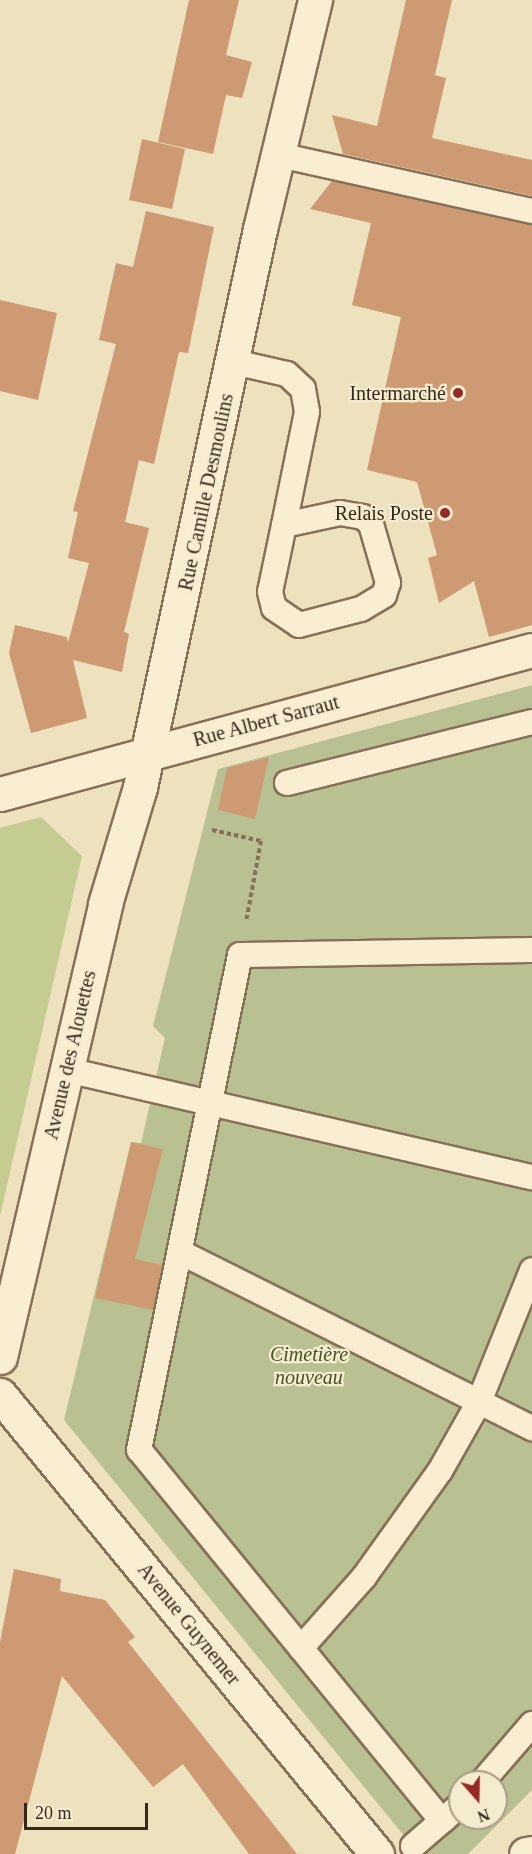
<!DOCTYPE html>
<html>
<head>
<meta charset="utf-8">
<style>
	body { margin:0 }
	#map { position:relative; width:532px; height:1854px; overflow:hidden; background:#eee1be; font-family:"Times New Roman",serif }
	div>[style] { position:absolute }
	[style*='--x'] { left:calc(var(--x)*1px); top:calc(var(--y)*1px); width:calc(var(--w)*1px); rotate:calc(var(--a)*1deg) }
	.green>* { inset:0; background:#c4cc92 }
	.cemetery>* { inset:0; background:#b9c092 }
	.building>* { inset:0; background:#cd9a73 }
	.path>* { height:4px; margin-top:-2px; transform-origin:0; background:repeating-linear-gradient(90deg,#867157 0 4.5px,transparent 0 7.5px) }
	.roads { filter:drop-shadow(2px 0 #867157) drop-shadow(-2px 0 #867157) drop-shadow(0 2px #867157) drop-shadow(0 -2px #867157) }
	.lane>* { height:24px; margin:-12px; padding:0 12px; transform-origin:12px; border-radius:12px; background:#f9eed1 }
	.street>* { height:33px; margin:-16.5px; padding:0 16.5px; transform-origin:16.5px; border-radius:16.5px; background:#f9eed1 }
	.dots>* { width:16px; height:16px; translate:-50% -50%; box-sizing:border-box; border:3px solid #f5ebce; border-radius:50% }
	span { translate:-50% -50%; white-space:nowrap; text-align:center; line-height:1.15; -webkit-text-stroke:4.5px #f5ebce; paint-order:stroke }
	.poi-label { font-size:20px; color:#35291c }
	.right { translate:-100% -50%; text-align:right }
	.street-label { font-size:20px; color:#35291c }
	.park-label { font-size:20px; color:#455222; font-style:italic }
	.north { position:absolute; left:448px; top:1770px; width:60px; height:60px; box-sizing:border-box; background:#f5ebce; border:2px solid #a89d87; border-radius:50%; rotate:160deg; font-size:16px; font-weight:700; line-height:24px; text-align:center; color:#35291c }
	.north::after { content:''; display:block; margin:auto; width:21px; height:27px; background:#962826; clip-path:polygon(50% 0,100% 100%,50% 72%,0 100%) }
	.scale { position:absolute; left:24px; top:1803px; width:124px; height:27px; box-sizing:border-box; border:3px solid #35291c; border-top:0; padding-left:8px; font-size:18px; line-height:21px; white-space:nowrap; color:#35291c; -webkit-text-stroke:4px #f5ebce; paint-order:stroke }
</style>
</head>
<body>
<div id="map">
	<div class="green">
		<i style="clip-path:polygon(41px 817px,82px 856px,0 1216px,0 828px)"></i>
	</div>
	<div class="cemetery">
		<i style="clip-path:polygon(evenodd,532px 685px,532px 1790px,468px 1854px,419px 1854px,64px 1420px,131px 1142px,141px 1143px,165px 1038px,153px 1026px,218px 769px,532px 685px,460px 1782px,496px 1782px,496px 1818px,460px 1818px,460px 1782px)"></i>
	</div>
	<div class="building">
		<i style="clip-path:polygon(189px 0,239px 0,226px 55px,252px 62px,242px 98px,226px 95px,213px 154px,158px 142px)"></i>
		<i style="clip-path:polygon(406px 0,452px 0,435px 75px,446px 78px,432px 138px,532px 160px,532px 196px,343px 154px,332px 115px,377px 126px)"></i>
		<i style="clip-path:polygon(142px 139px,185px 149px,172px 209px,129px 200px)"></i>
		<i style="clip-path:polygon(332px 181px,532px 225px,532px 625px,489px 637px,474px 581px,439px 603px,428px 558px,437px 555px,417px 482px,367px 470px,401px 317px,352px 305px,371px 223px,310px 209px)"></i>
		<i style="clip-path:polygon(146px 211px,214px 227px,188px 353px,179px 352px,154px 464px,139px 460px,125px 522px,149px 528px,124px 632px,129px 634px,122px 672px,73px 660px,87px 718px,31px 733px,9px 653px,15px 625px,67px 637px,68px 643px,89px 563px,68px 558px,78px 512px,73px 511px,116px 344px,99px 340px,116px 263px,133px 267px)"></i>
		<i style="clip-path:polygon(0 300px,57px 313px,38px 400px,0 391px)"></i>
		<i style="clip-path:polygon(269px 757px,255px 819px,218px 810px,227px 768px)"></i>
		<i style="clip-path:polygon(131px 1142px,163px 1149px,135px 1259px,162px 1265px,153px 1310px,95px 1298px)"></i>
		<i style="clip-path:polygon(14px 1569px,61px 1579px,60px 1591px,105px 1600px,135px 1637px,128px 1642px,297px 1854px,249px 1854px,183px 1764px,153px 1787px,62px 1676px,15px 1854px,0 1854px,0 1642px)"></i>
	</div>
	<div class="path">
		<i style="--x:212;--y:830;--w:50;--a:12.7"></i>
		<i style="--x:261;--y:841;--w:82;--a:100.5"></i>
	</div>
	<div class="roads">
		<div class="lane">
			<i style="--x:279;--y:155;--w:259;--a:12.5"></i>
			<i style="--x:234;--y:362;--w:54;--a:12.8"></i>
			<i style="--x:287;--y:374;--w:22;--a:43"></i>
			<i style="--x:303;--y:389;--w:23;--a:80"></i>
			<i style="--x:307;--y:412;--w:115;--a:101.5"></i>
			<i style="--x:284;--y:525;--w:68;--a:101.8"></i>
			<i style="--x:270;--y:592;--w:16;--a:76"></i>
			<i style="--x:274;--y:608;--w:30;--a:34"></i>
			<i style="--x:299;--y:625;--w:64;--a:-14.5"></i>
			<i style="--x:361;--y:609;--w:27;--a:-31"></i>
			<i style="--x:384;--y:595;--w:13;--a:-72"></i>
			<i style="--x:388;--y:583;--w:61;--a:-106.1"></i>
			<i style="--x:371;--y:524;--w:11;--a:-139"></i>
			<i style="--x:363;--y:517;--w:23;--a:-170"></i>
			<i style="--x:340;--y:513;--w:57;--a:167.9"></i>
			<i style="--x:287;--y:783;--w:252;--a:-14"></i>
			<i style="--x:67;--y:1070;--w:477;--a:13"></i>
			<i style="--x:180;--y:1252;--w:394;--a:26.6"></i>
			<i style="--x:301;--y:1648;--w:95;--a:-48.4"></i>
			<i style="--x:364;--y:1577;--w:130;--a:-54.4"></i>
			<i style="--x:440;--y:1471;--w:79;--a:-60.5"></i>
			<i style="--x:479;--y:1402;--w:142;--a:-68.1"></i>
			<i style="--x:482;--y:1782;--w:77;--a:-49.2"></i>
			<i style="--x:460;--y:1805;--w:24;--a:138"></i>
			<i style="--x:442;--y:1821;--w:479;--a:-129.2"></i>
			<i style="--x:139;--y:1450;--w:505;--a:-78.47"></i>
			<i style="--x:240;--y:955;--w:292;--a:-1"></i>
			<i style="--x:413;--y:1846;--w:38;--a:-41"></i>
		</div>
		<div class="street">
			<i style="--x:0;--y:794;--w:551;--a:-15.15"></i>
			<i style="--x:0;--y:1357;--w:465;--a:-76.9"></i>
			<i style="--x:105;--y:904;--w:122;--a:-73.3"></i>
			<i style="--x:140;--y:787;--w:571;--a:-77.86"></i>
			<i style="--x:260;--y:229;--w:236;--a:-76.5"></i>
			<i style="--x:0;--y:1395;--w:594;--a:50.6"></i>
			<i style="--x:526;--y:1854;--w:6;--a:-9"></i>
		</div>
	</div>
	<div class="dots">
		<i style="left:458px;top:393px;background:#962826"></i>
		<i style="left:445px;top:513px;background:#962826"></i>
	</div>
	<div class="poi-label">
		<span class="right" style="left:446px;top:393px">Intermarché</span>
		<span class="right" style="left:433px;top:513px">Relais Poste</span>
	</div>
	<div class="street-label">
		<span style="left:206px;top:492px;rotate:-78deg">Rue Camille Desmoulins</span>
		<span style="left:266px;top:721px;rotate:-15deg">Rue Albert Sarraut</span>
		<span style="left:70px;top:1055px;rotate:-77deg">Avenue des Alouettes</span>
		<span style="left:189px;top:1624px;rotate:51deg">Avenue Guynemer</span>
	</div>
	<div class="park-label">
		<span style="left:309px;top:1366px">Cimetière<br>nouveau</span>
	</div>
	<div class="north">N</div>
	<div class="scale">20 m</div>
</div>
</body>
</html>
